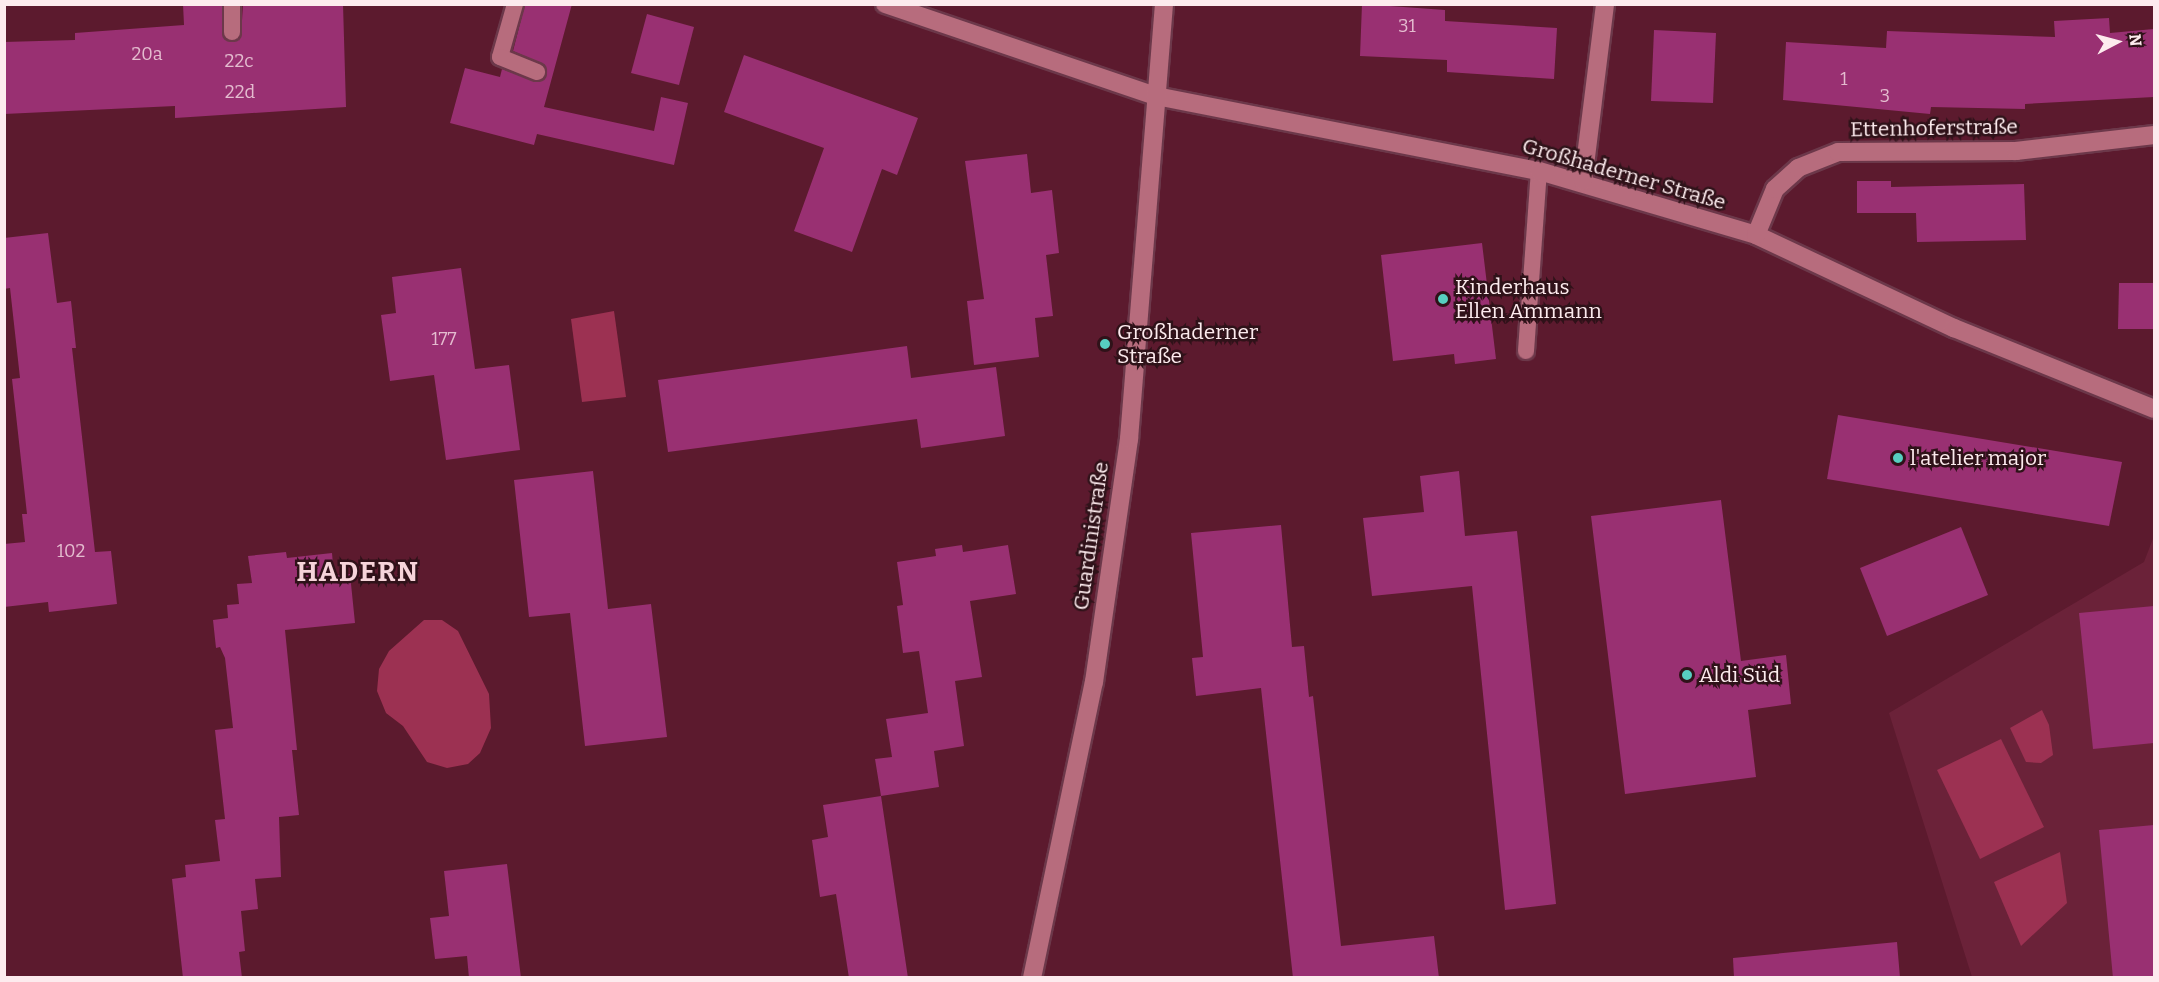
<!DOCTYPE html>
<html>
<head>
<meta charset="utf-8">
<style>
	body { margin:0 }
	#map { position:relative; width:2159px; height:982px; overflow:hidden; background:#5c1a2e; font-family:Bitter,serif }
	div>[style] { position:absolute }
	[style*='--x'] { left:calc(var(--x)*1px); top:calc(var(--y)*1px); width:calc(var(--w)*1px); rotate:calc(var(--a)*1deg) }
	.built>* { inset:0; background:#6b2239 }
	.green>* { inset:0; background:#9c3152 }
	.building>* { inset:0; background:#993072 }
	.roads { filter:drop-shadow(2px 0 #6c384a) drop-shadow(-2px 0 #6c384a) drop-shadow(0 2px #6c384a) drop-shadow(0 -2px #6c384a) }
	.lane>* { height:16px; margin:-8px; padding:0 8px; transform-origin:8px; border-radius:8px; background:#b76c7d }
	.street>* { height:18px; margin:-9px; padding:0 9px; transform-origin:9px; border-radius:9px; background:#b76c7d }
	.dots>* { width:16px; height:16px; translate:-50% -50%; box-sizing:border-box; border:3px solid #2f1219; border-radius:50% }
	span { translate:-50% -50%; white-space:nowrap; text-align:center; line-height:1.15; -webkit-text-stroke:5px #2f1219; paint-order:stroke }
	.number-label { font-size:18px; color:#e4bccf }
	.number-label span { -webkit-text-stroke-width:0 }
	.street-label { font-size:21px; color:#fdebee }
	.poi-label { font-size:21px; color:#fdebee }
	.left { translate:0 -50%; text-align:left }
	.district-label { font-size:27px; color:#f6d4da; font-weight:700; letter-spacing:1.5px }
	.frame { position:absolute; inset:0; border:6px solid #fdebee; pointer-events:none }
	.north { position:absolute; left:2087px; top:12px; width:60px; height:60px; -webkit-text-stroke:4px #2f1219; paint-order:stroke; rotate:84deg; font-size:16px; font-weight:700; line-height:24px; text-align:center; color:#fdebee }
	.north::after { content:''; display:block; margin:auto; width:21px; height:27px; background:#fdebee; clip-path:polygon(50% 0,100% 100%,50% 72%,0 100%) }
</style>
</head>
<body>
<div id="map">
	<div class="built">
		<i style="clip-path:polygon(2154px 536px,2154px 977px,1972px 977px,1889px 713px,2144px 562px)"></i>
	</div>
	<div class="green">
		<i style="clip-path:polygon(614px 311px,626px 397px,582px 402px,571px 319px)"></i>
		<i style="clip-path:polygon(424px 620px,442px 620px,458px 631px,489px 694px,491px 728px,480px 753px,468px 764px,447px 768px,427px 762px,403px 726px,386px 713px,377px 691px,379px 669px,389px 651px)"></i>
		<i style="clip-path:polygon(2042px 710px,2049px 725px,2053px 755px,2041px 763px,2026px 762px,2010px 728px)"></i>
		<i style="clip-path:polygon(2001px 739px,2044px 827px,1980px 859px,1937px 770px)"></i>
		<i style="clip-path:polygon(2060px 852px,2067px 903px,2021px 946px,1994px 882px)"></i>
	</div>
	<div class="building">
		<i style="clip-path:polygon(183px 4px,222px 4px,222px 33px,231px 42px,241px 37px,243px 4px,343px 4px,346px 107px,175px 118px,175px 106px,4px 114px,4px 42px,75px 40px,75px 33px,184px 25px)"></i>
		<i style="clip-path:polygon(525px 4px,572px 4px,544px 107px,654px 131px,661px 97px,688px 103px,674px 165px,537px 134px,534px 145px,450px 123px,465px 68px,500px 77px,502px 69px,538px 82px,546px 76px,545px 65px,513px 51px)"></i>
		<i style="clip-path:polygon(1362px 4px,1445px 10px,1445px 21px,1557px 28px,1554px 79px,1447px 72px,1447px 60px,1360px 56px)"></i>
		<i style="clip-path:polygon(647px 14px,694px 27px,679px 85px,631px 73px)"></i>
		<i style="clip-path:polygon(2109px 18px,2110px 33px,2154px 29px,2154px 97px,2025px 104px,2025px 109px,1931px 107px,1930px 114px,1783px 100px,1786px 42px,1886px 48px,1887px 31px,2055px 37px,2054px 21px)"></i>
		<i style="clip-path:polygon(1654px 30px,1716px 33px,1713px 103px,1651px 101px)"></i>
		<i style="clip-path:polygon(744px 55px,918px 118px,897px 175px,882px 169px,852px 252px,794px 231px,824px 148px,724px 112px)"></i>
		<i style="clip-path:polygon(1027px 154px,1031px 193px,1052px 190px,1059px 253px,1046px 255px,1053px 316px,1035px 318px,1039px 357px,974px 365px,967px 301px,984px 299px,965px 161px)"></i>
		<i style="clip-path:polygon(1857px 181px,1891px 181px,1891px 187px,2024px 184px,2026px 240px,1917px 242px,1916px 213px,1857px 213px)"></i>
		<i style="clip-path:polygon(48px 233px,57px 303px,71px 301px,76px 348px,72px 348px,95px 552px,111px 551px,117px 604px,49px 612px,48px 602px,4px 607px,4px 544px,25px 542px,22px 514px,27px 514px,12px 379px,20px 378px,10px 288px,4px 289px,4px 238px)"></i>
		<i style="clip-path:polygon(1482px 243px,1496px 359px,1455px 364px,1454px 354px,1393px 361px,1381px 255px)"></i>
		<i style="clip-path:polygon(461px 268px,475px 369px,509px 365px,520px 450px,446px 460px,434px 375px,390px 381px,381px 315px,396px 313px,392px 277px)"></i>
		<i style="clip-path:polygon(2119px 283px,2154px 283px,2154px 329px,2118px 329px)"></i>
		<i style="clip-path:polygon(907px 346px,911px 378px,996px 367px,1005px 436px,921px 448px,917px 419px,668px 452px,658px 380px)"></i>
		<i style="clip-path:polygon(1838px 415px,2122px 462px,2109px 526px,1827px 479px)"></i>
		<i style="clip-path:polygon(593px 471px,608px 609px,651px 604px,667px 737px,585px 746px,570px 613px,529px 617px,514px 480px)"></i>
		<i style="clip-path:polygon(1459px 471px,1465px 536px,1517px 531px,1556px 904px,1505px 910px,1472px 586px,1372px 596px,1363px 518px,1424px 512px,1420px 476px)"></i>
		<i style="clip-path:polygon(1721px 500px,1741px 661px,1786px 655px,1791px 704px,1748px 710px,1756px 777px,1625px 794px,1591px 516px)"></i>
		<i style="clip-path:polygon(1281px 525px,1292px 647px,1304px 646px,1309px 697px,1313px 696px,1341px 946px,1434px 936px,1439px 978px,1293px 978px,1261px 688px,1196px 696px,1192px 658px,1203px 657px,1191px 533px)"></i>
		<i style="clip-path:polygon(1961px 527px,1988px 595px,1887px 636px,1860px 568px)"></i>
		<i style="clip-path:polygon(962px 545px,963px 552px,1008px 545px,1016px 594px,970px 601px,982px 677px,955px 681px,964px 746px,934px 751px,939px 787px,881px 796px,908px 978px,849px 978px,836px 894px,820px 897px,812px 840px,828px 837px,823px 805px,881px 796px,875px 759px,892px 757px,886px 719px,928px 713px,919px 651px,903px 653px,897px 606px,903px 605px,897px 562px,936px 556px,935px 549px)"></i>
		<i style="clip-path:polygon(286px 552px,287px 558px,332px 553px,334px 576px,350px 574px,355px 623px,285px 630px,297px 750px,292px 750px,299px 815px,279px 817px,281px 877px,255px 879px,258px 909px,241px 911px,245px 951px,239px 952px,242px 978px,183px 978px,172px 879px,186px 877px,185px 865px,220px 861px,215px 820px,225px 819px,215px 730px,233px 728px,225px 658px,220px 647px,216px 648px,213px 620px,228px 618px,227px 605px,239px 604px,237px 584px,252px 583px,248px 556px)"></i>
		<i style="clip-path:polygon(2154px 606px,2154px 743px,2093px 749px,2079px 613px)"></i>
		<i style="clip-path:polygon(2154px 825px,2154px 978px,2113px 978px,2099px 830px)"></i>
		<i style="clip-path:polygon(507px 864px,521px 978px,469px 978px,467px 956px,435px 959px,430px 918px,449px 916px,444px 871px)"></i>
		<i style="clip-path:polygon(1897px 942px,1900px 978px,1734px 978px,1733px 958px)"></i>
	</div>
	<div class="roads">
		<div class="lane">
			<i style="--x:232;--y:4;--w:28;--a:90"></i>
			<i style="--x:515;--y:4;--w:55;--a:105.8"></i>
			<i style="--x:500;--y:57;--w:40;--a:22"></i>
			<i style="--x:1526;--y:351;--w:180;--a:-85.9"></i>
		</div>
		<div class="street">
			<i style="--x:885;--y:4;--w:286;--a:18.8"></i>
			<i style="--x:1156;--y:96;--w:390;--a:11.1"></i>
			<i style="--x:1539;--y:171;--w:226;--a:16.4"></i>
			<i style="--x:1756;--y:235;--w:219;--a:25.2"></i>
			<i style="--x:1954;--y:328;--w:216;--a:22"></i>
			<i style="--x:1583;--y:181;--w:178;--a:-82.9"></i>
			<i style="--x:1756;--y:235;--w:50;--a:-67.6"></i>
			<i style="--x:1775;--y:189;--w:31;--a:-42"></i>
			<i style="--x:1798;--y:168;--w:43;--a:-21.8"></i>
			<i style="--x:1838;--y:152;--w:178;--a:-0.3"></i>
			<i style="--x:2016;--y:151;--w:139;--a:-6.6"></i>
			<i style="--x:1032;--y:978;--w:302;--a:-78.2"></i>
			<i style="--x:1094;--y:682;--w:246;--a:-81.8"></i>
			<i style="--x:1129;--y:439;--w:436;--a:-85.4"></i>
		</div>
	</div>
	<div class="dots">
		<i style="left:1443px;top:299px;background:#57cec1"></i>
		<i style="left:1105px;top:344px;background:#57cec1"></i>
		<i style="left:1898px;top:458px;background:#57cec1"></i>
		<i style="left:1687px;top:675px;background:#57cec1"></i>
	</div>
	<div class="number-label">
		<span style="left:1407px;top:26px">31</span>
		<span style="left:147px;top:54px">20a</span>
		<span style="left:239px;top:61px">22c</span>
		<span style="left:1844px;top:79px">1</span>
		<span style="left:240px;top:92px">22d</span>
		<span style="left:1885px;top:96px">3</span>
		<span style="left:444px;top:339px">177</span>
		<span style="left:71px;top:551px">102</span>
	</div>
	<div class="street-label">
		<span style="left:1934px;top:128px;rotate:-1deg">Ettenhoferstraße</span>
		<span style="left:1624px;top:174px;rotate:16deg">Großhaderner Straße</span>
		<span style="left:1091px;top:536px;rotate:-82deg">Guardinistraße</span>
	</div>
	<div class="poi-label">
		<span class="left" style="left:1455px;top:299px">Kinderhaus<br>Ellen Ammann</span>
		<span class="left" style="left:1117px;top:344px">Großhaderner<br>Straße</span>
		<span class="left" style="left:1910px;top:458px">l'atelier major</span>
		<span class="left" style="left:1699px;top:675px">Aldi Süd</span>
	</div>
	<div class="district-label">
		<span style="left:358px;top:573px">HADERN</span>
	</div>
	<div class="frame"></div>
	<div class="north">N</div>
</div>
</body>
</html>
